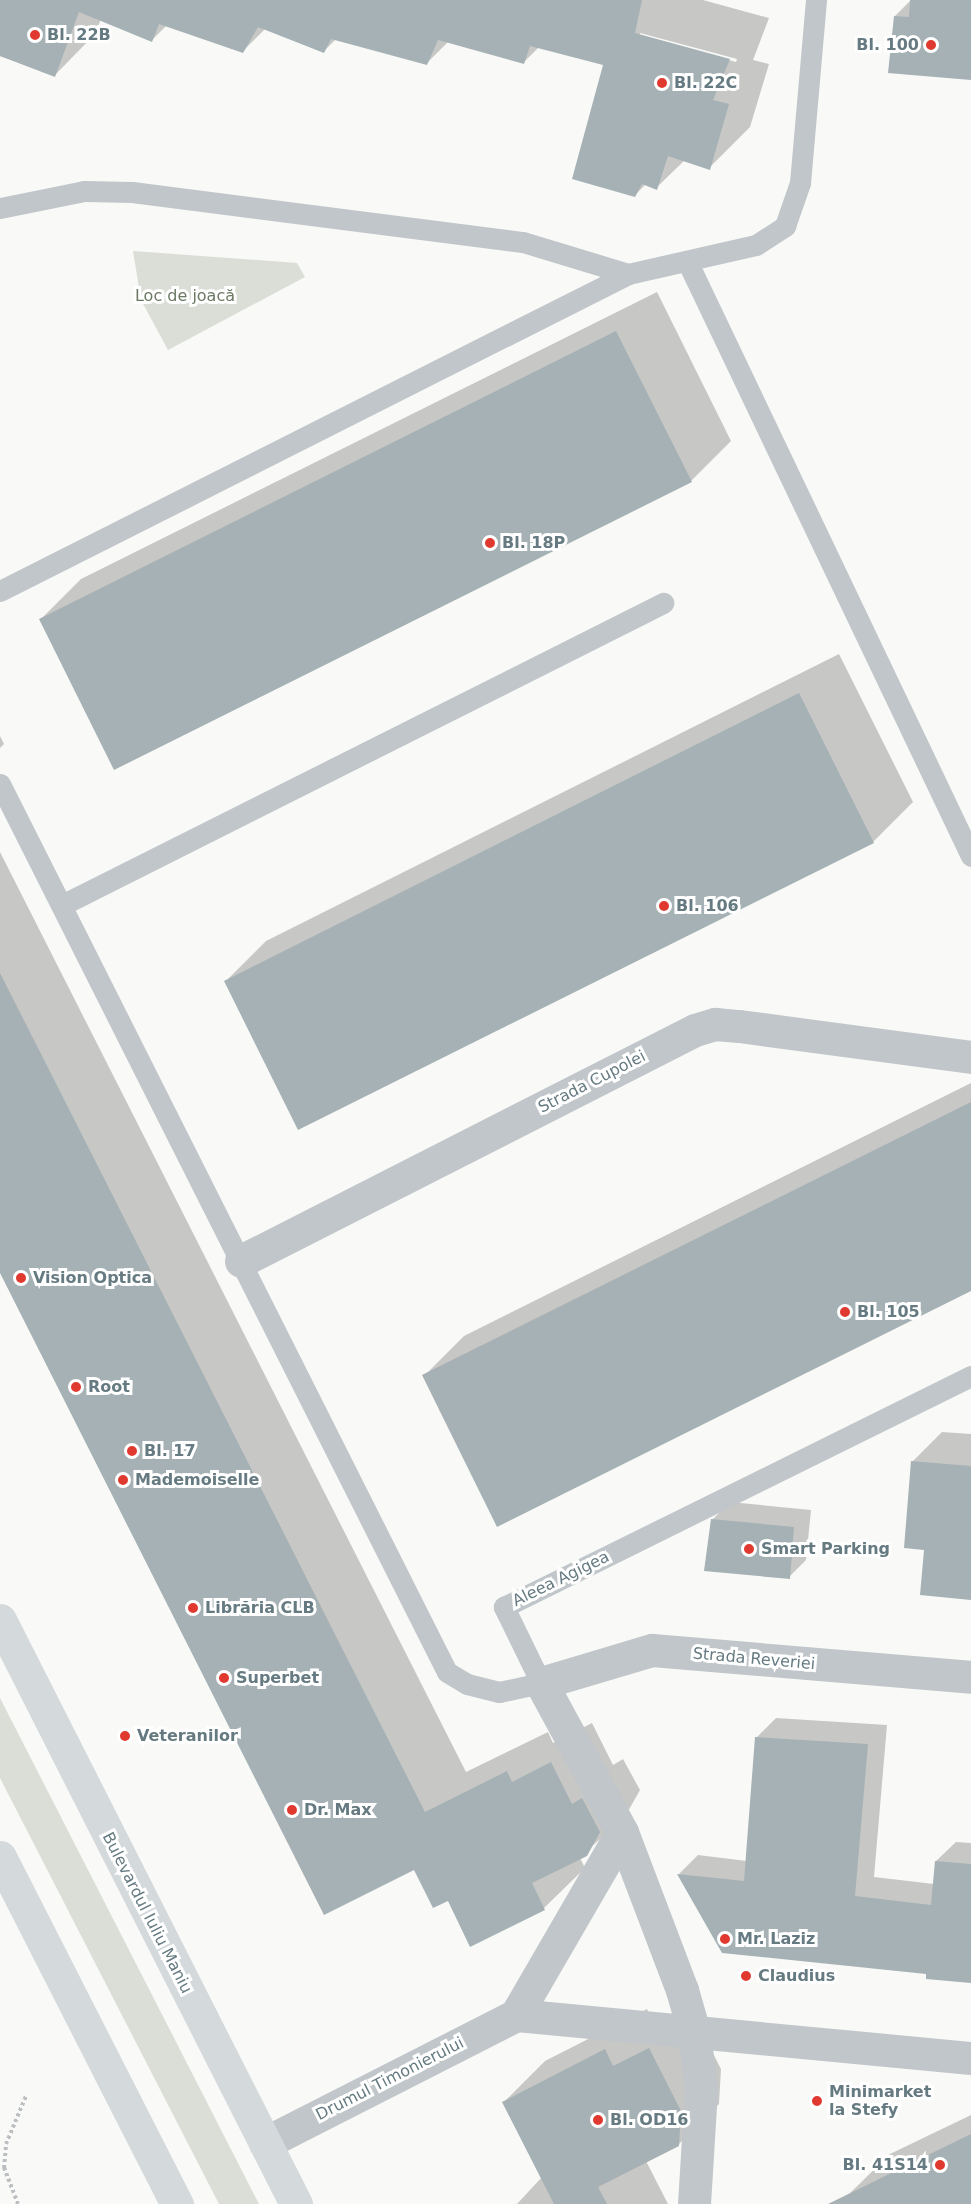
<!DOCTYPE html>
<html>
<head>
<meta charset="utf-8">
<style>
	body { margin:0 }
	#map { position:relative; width:971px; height:2204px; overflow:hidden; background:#f9f9f7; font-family:"DejaVu Sans",sans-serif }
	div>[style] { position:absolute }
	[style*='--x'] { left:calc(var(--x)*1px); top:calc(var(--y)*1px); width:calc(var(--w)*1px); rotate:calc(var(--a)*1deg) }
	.green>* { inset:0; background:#daded6 }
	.shadow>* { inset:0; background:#0003 }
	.building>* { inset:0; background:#a5b1b4 }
	.path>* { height:4px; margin-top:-2px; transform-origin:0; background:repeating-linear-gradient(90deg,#bbbfc1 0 3px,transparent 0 6px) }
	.service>* { height:21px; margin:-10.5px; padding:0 10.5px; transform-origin:10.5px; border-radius:10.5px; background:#c0c6c9 }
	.minor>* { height:33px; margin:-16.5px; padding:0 16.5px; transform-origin:16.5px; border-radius:16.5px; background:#c0c6c9 }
	.primary>* { height:33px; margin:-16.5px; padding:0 16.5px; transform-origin:16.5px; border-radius:16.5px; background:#d4d9dc }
	.dots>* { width:16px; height:16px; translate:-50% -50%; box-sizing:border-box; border:3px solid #fff; border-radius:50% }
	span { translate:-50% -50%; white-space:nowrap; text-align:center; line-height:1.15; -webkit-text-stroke:6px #fff; paint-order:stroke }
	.poi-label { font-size:16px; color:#657a81; font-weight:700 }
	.left { translate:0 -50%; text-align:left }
	.right { translate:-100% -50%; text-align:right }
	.park-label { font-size:16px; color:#6b7963 }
	.street-label { font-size:16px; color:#657a81 }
</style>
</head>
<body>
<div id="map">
	<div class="green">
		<i style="clip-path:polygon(133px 251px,297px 263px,305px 277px,168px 350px,141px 300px)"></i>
		<i style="clip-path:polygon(0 1698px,259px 2204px,219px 2204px,0 1778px)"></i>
	</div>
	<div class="shadow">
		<i style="clip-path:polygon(evenodd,0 0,703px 0,769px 18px,753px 60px,769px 64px,750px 127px,709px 168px,685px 160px,656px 188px,646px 184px,635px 195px,605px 64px,539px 47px,524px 62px,449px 41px,427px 63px,336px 39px,324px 51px,265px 29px,243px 51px,167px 25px,152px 40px,101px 19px,95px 34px,55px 75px,0 56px,0 0,640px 33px,737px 59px,736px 62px,640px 36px,640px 33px)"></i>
		<i style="clip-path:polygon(911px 0,971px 0,971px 79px,895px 16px)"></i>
		<i style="clip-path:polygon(657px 292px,731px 441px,691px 481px,41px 619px,81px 579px)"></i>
		<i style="clip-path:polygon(839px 654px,913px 802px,873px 842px,226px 981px,266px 941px)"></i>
		<i style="clip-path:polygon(0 736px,4px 744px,0 748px)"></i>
		<i style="clip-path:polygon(0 852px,466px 1772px,548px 1732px,553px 1743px,592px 1723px,613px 1765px,623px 1759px,640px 1790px,627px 1813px,580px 1858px,585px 1868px,544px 1908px,448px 1899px,415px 1868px,0 1269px)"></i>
		<i style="clip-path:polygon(971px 1083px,971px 1289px,424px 1376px,464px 1336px)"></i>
		<i style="clip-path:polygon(942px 1432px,971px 1434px,971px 1598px,912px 1462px)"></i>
		<i style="clip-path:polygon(730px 1502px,811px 1510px,806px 1560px,789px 1577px,712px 1520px)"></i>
		<i style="clip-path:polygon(776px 1718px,887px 1725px,874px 1877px,934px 1884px,936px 1861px,956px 1842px,971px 1843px,971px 1981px,928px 1973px,679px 1874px,698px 1855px,747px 1861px,756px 1738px)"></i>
		<i style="clip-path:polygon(690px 2008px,721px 2069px,719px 2104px,678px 2145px,646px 2161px,668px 2204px,517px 2204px,542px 2177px,504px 2102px,545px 2061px,647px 2009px,655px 2026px)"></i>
		<i style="clip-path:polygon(971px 2115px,971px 2204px,853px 2204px,848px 2195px,890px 2154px)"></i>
	</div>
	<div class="building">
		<i style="clip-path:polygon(0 0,642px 0,635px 33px,730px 59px,713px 100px,729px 104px,710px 170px,668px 156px,657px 190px,642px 184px,635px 197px,572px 179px,603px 65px,530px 46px,524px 64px,438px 40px,427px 65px,331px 39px,324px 53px,258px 27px,243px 53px,159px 24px,152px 42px,79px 12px,55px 77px,0 56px)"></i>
		<i style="clip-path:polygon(910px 0,971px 0,971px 80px,888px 73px,894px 16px,909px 17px)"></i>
		<i style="clip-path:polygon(616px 331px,692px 482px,114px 770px,39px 619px)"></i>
		<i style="clip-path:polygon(799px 693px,874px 843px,298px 1130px,224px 981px)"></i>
		<i style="clip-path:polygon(0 973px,425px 1812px,507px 1771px,512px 1782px,551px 1762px,572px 1804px,582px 1798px,600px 1832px,587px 1856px,532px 1883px,545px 1910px,470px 1947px,448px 1901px,433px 1908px,414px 1870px,324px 1915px,0 1273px)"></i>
		<i style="clip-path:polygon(971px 1102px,971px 1291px,497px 1527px,422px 1375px)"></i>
		<i style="clip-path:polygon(911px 1461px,971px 1466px,971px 1600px,920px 1595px,924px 1550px,904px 1548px)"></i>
		<i style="clip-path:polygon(711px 1519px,794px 1527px,790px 1579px,704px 1571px)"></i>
		<i style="clip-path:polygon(755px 1737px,868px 1744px,855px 1896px,931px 1905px,935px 1861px,971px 1864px,971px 1983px,926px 1979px,926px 1974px,722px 1953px,677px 1874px,744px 1881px)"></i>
		<i style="clip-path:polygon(649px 2048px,681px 2111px,679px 2146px,598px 2187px,607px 2204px,554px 2204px,502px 2102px,605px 2049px,613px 2066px)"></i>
		<i style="clip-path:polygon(971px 2134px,971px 2204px,828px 2204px)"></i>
	</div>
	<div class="path">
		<i style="--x:18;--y:2204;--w:39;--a:-111"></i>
		<i style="--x:4;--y:2168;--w:24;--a:-85"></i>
		<i style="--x:6;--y:2144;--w:52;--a:-67.4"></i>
	</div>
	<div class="service">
		<i style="--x:0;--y:208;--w:86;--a:-11.4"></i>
		<i style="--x:84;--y:191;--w:48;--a:1.2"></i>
		<i style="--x:132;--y:192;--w:394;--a:7.3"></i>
		<i style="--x:523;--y:242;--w:110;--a:16.9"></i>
		<i style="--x:688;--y:263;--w:657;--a:64.49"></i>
		<i style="--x:0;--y:591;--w:703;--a:-26.78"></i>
		<i style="--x:628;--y:274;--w:131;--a:-12.8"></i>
		<i style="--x:756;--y:245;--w:35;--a:-33"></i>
		<i style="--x:785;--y:226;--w:46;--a:-70.8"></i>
		<i style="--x:800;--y:183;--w:184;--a:-85"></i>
		<i style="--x:0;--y:784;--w:994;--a:63.28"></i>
		<i style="--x:447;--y:1672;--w:23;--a:31"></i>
		<i style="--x:467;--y:1684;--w:33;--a:14"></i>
		<i style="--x:499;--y:1692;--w:43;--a:-12.1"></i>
		<i style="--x:541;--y:1683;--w:85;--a:-116"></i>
		<i style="--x:504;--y:1607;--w:521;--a:-26.32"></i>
		<i style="--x:62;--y:905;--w:673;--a:-26.68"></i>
	</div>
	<div class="minor">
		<i style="--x:241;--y:1261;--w:509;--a:-26.97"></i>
		<i style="--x:695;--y:1030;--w:21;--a:-17"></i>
		<i style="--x:715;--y:1024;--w:24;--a:5"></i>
		<i style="--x:739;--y:1026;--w:234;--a:7.6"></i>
		<i style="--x:516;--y:2015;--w:457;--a:5.4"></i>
		<i style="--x:516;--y:2015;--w:211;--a:-59.9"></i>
		<i style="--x:265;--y:2143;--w:282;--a:-27"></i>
		<i style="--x:694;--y:2204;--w:115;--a:-86.5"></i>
		<i style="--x:701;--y:2089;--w:57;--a:-97"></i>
		<i style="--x:694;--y:2032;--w:44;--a:-105.9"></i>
		<i style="--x:682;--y:1990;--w:169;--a:-110.8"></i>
		<i style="--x:622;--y:1832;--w:170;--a:-118.5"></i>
		<i style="--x:541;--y:1683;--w:116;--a:-16.6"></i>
		<i style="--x:652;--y:1650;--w:320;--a:4.8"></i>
	</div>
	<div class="primary">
		<i style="--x:0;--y:1620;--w:655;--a:63.12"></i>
		<i style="--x:0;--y:1857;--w:390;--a:63"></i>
	</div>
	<div class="dots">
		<i style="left:35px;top:35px;background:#e03a30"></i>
		<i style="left:931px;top:45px;background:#e03a30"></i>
		<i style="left:662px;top:83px;background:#e03a30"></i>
		<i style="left:490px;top:543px;background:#e03a30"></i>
		<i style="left:664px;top:906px;background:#e03a30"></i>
		<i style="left:21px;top:1278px;background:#e03a30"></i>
		<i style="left:845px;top:1312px;background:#e03a30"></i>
		<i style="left:76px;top:1387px;background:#e03a30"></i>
		<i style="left:132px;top:1451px;background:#e03a30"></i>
		<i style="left:123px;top:1480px;background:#e03a30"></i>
		<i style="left:749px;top:1549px;background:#e03a30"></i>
		<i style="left:193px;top:1608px;background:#e03a30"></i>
		<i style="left:224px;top:1678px;background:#e03a30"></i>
		<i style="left:125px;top:1736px;background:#e03a30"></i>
		<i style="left:292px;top:1810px;background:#e03a30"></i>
		<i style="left:725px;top:1939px;background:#e03a30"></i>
		<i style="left:746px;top:1976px;background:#e03a30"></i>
		<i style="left:817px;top:2101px;background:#e03a30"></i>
		<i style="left:598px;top:2120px;background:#e03a30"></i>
		<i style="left:940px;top:2165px;background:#e03a30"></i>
	</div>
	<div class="poi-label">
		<span class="left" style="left:47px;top:35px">Bl. 22B</span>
		<span class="right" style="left:919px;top:45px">Bl. 100</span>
		<span class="left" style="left:674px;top:83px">Bl. 22C</span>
		<span class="left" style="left:502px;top:543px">Bl. 18P</span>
		<span class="left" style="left:676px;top:906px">Bl. 106</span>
		<span class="left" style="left:33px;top:1278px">Vision Optica</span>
		<span class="left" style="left:857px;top:1312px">Bl. 105</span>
		<span class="left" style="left:88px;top:1387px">Root</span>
		<span class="left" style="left:144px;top:1451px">Bl. 17</span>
		<span class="left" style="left:135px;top:1480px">Mademoiselle</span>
		<span class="left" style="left:761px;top:1549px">Smart Parking</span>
		<span class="left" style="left:205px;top:1608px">Librăria CLB</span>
		<span class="left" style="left:236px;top:1678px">Superbet</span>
		<span class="left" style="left:137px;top:1736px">Veteranilor</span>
		<span class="left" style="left:304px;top:1810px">Dr. Max</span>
		<span class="left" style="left:737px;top:1939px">Mr. Laziz</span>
		<span class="left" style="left:758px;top:1976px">Claudius</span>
		<span class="left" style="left:829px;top:2101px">Minimarket<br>la Stefy</span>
		<span class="left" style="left:610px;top:2120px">Bl. OD16</span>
		<span class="right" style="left:928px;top:2165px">Bl. 41S14</span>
	</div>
	<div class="park-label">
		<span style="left:185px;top:296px">Loc de joacă</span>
	</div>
	<div class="street-label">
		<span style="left:592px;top:1082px;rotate:-27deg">Strada Cupolei</span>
		<span style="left:561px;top:1579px;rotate:-26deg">Aleea Agigea</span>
		<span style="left:754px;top:1659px;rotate:5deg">Strada Reveriei</span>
		<span style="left:147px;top:1913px;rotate:63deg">Bulevardul Iuliu Maniu</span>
		<span style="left:390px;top:2079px;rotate:-27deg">Drumul Timonierului</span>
	</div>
</div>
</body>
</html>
